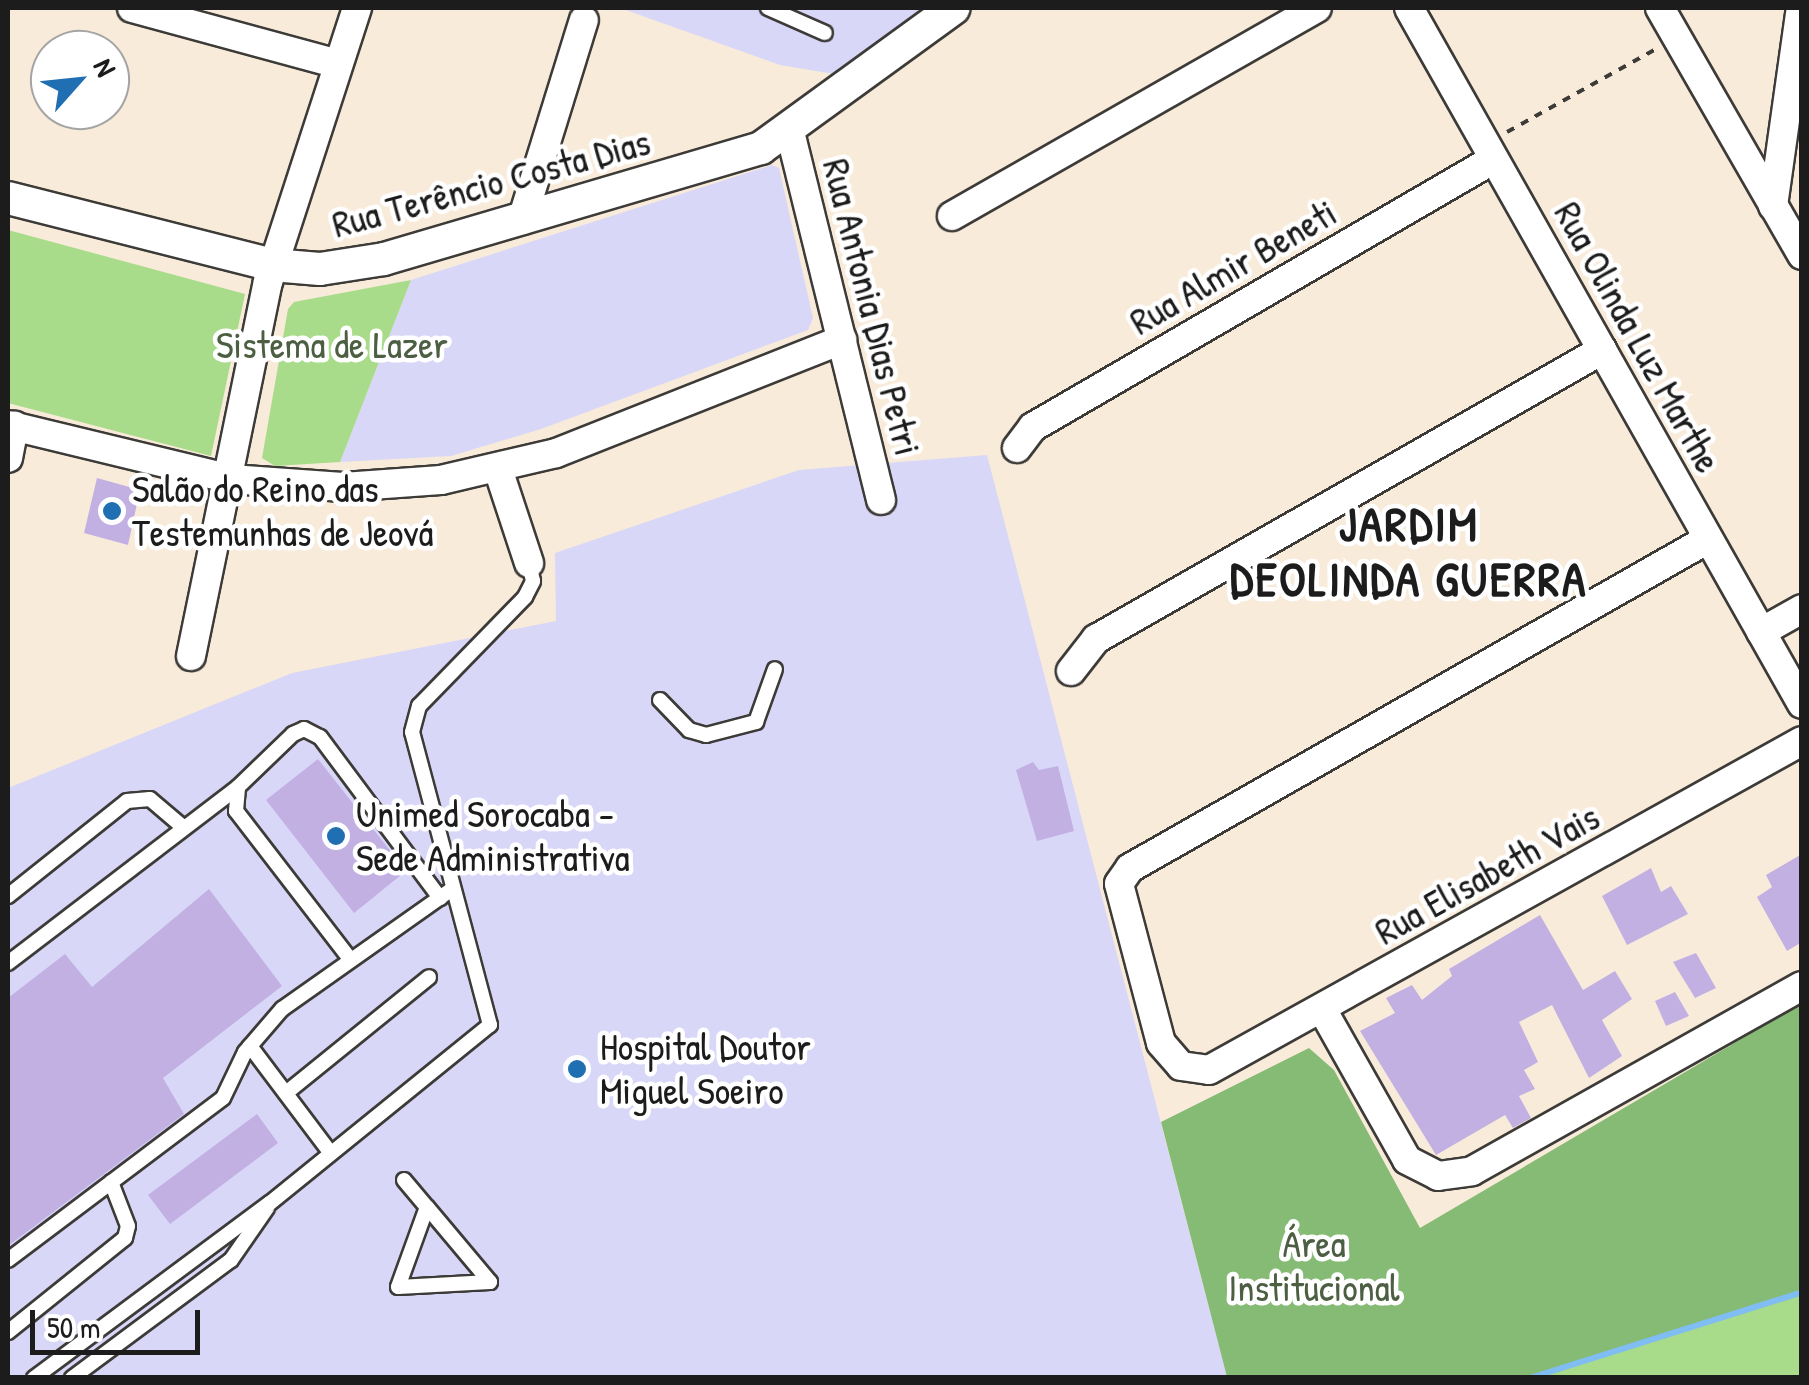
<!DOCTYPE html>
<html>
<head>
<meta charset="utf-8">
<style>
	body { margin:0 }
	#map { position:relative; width:1809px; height:1385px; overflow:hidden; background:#f9ebda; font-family:"Patrick Hand",sans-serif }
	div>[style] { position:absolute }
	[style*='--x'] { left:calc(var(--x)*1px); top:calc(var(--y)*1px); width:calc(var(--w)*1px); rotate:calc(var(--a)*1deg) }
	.built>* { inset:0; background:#d8d7f8 }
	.green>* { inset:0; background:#a8db8a }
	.forest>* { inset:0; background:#86bb76 }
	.stream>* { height:6px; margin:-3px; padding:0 3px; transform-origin:3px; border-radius:3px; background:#7fbdf2 }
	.building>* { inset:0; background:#c2b0e3 }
	.path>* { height:4px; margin-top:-2px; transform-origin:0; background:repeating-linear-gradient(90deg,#3d3b38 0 8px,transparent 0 16px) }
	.roads { filter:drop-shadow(2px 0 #3d3b38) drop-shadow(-2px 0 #3d3b38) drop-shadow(0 2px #3d3b38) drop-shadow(0 -2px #3d3b38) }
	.service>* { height:14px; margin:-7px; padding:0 7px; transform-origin:7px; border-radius:7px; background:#fff }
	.minor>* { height:28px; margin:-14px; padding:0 14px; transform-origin:14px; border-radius:14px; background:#fff }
	.tertiary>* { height:32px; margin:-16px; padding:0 16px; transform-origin:16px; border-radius:16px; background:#fff }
	.dots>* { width:28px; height:28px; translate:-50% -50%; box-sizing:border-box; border:5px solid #fff; border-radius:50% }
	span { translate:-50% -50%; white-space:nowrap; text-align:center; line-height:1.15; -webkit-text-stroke:9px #fff; paint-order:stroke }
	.street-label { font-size:38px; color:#1c1c1c }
	.park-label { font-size:38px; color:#4d5f42 }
	.poi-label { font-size:38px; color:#1c1c1c }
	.left { translate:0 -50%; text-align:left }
	.district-label { font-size:48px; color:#1c1c1c; font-weight:700; letter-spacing:2.5px }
	.frame { position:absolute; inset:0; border:10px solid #1c1c1c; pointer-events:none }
	.north { position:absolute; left:30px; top:30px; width:100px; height:100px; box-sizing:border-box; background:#fff; border:2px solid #a4a4a4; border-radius:50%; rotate:63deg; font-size:28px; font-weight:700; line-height:40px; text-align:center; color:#1c1c1c }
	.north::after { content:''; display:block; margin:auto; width:35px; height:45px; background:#1f6fb2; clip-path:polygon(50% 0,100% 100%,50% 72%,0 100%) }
	.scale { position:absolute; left:30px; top:1310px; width:170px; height:45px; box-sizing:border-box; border:5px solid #1c1c1c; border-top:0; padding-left:12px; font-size:30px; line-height:35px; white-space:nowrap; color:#1c1c1c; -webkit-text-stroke:8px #fff; paint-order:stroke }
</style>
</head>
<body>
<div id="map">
	<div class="built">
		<i style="clip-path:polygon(620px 8px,924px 8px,834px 74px,780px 65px)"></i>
		<i style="clip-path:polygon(772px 165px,779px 168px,813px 318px,808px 330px,541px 429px,451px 456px,340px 462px,411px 280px)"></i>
		<i style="clip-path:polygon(987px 455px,1227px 1377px,8px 1378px,8px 788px,292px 673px,556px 621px,555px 553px,799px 470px)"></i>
	</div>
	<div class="green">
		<i style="clip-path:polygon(8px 230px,245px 294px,211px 456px,8px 403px)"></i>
		<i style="clip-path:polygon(411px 280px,340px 462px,275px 466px,262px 458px,288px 309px,294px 302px)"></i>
		<i style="clip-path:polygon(1801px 1292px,1801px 1377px,1536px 1378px,1549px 1371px)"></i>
	</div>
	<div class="forest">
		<i style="clip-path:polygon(1801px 1004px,1801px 1292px,1530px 1377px,1227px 1377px,1161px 1122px,1309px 1048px,1334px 1070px,1420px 1228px)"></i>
	</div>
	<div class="stream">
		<i style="--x:1530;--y:1378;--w:285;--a:-17.5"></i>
	</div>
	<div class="building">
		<i style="clip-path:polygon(97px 478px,140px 490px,128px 545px,84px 533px)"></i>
		<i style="clip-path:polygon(318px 759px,406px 871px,354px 913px,266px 800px)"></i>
		<i style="clip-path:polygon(1033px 762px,1039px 770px,1058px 766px,1074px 831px,1037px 841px,1016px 770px)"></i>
		<i style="clip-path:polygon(1802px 854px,1802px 942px,1787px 951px,1757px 897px,1772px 887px,1766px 875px)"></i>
		<i style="clip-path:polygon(1651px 868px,1661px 892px,1671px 886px,1688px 914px,1627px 945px,1602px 896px)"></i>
		<i style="clip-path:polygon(209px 889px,282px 986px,163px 1078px,184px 1114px,8px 1246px,8px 998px,65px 954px,92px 987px)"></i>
		<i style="clip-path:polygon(1540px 915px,1583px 990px,1615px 971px,1632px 999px,1602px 1020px,1622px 1056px,1589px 1078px,1552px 1005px,1519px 1022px,1538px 1062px,1524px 1070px,1535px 1089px,1519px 1096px,1531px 1118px,1513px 1128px,1505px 1115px,1436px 1155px,1360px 1031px,1395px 1013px,1386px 998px,1412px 985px,1422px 1000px,1452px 976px,1449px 969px)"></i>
		<i style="clip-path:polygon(1696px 953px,1716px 988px,1695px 998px,1673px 962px)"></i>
		<i style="clip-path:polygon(1675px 992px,1689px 1016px,1666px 1026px,1655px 1001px)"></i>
		<i style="clip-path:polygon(257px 1114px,278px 1143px,170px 1224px,148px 1195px)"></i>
	</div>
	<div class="path">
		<i style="--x:1507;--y:132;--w:171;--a:-29.1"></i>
	</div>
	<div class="roads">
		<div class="service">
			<i style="--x:768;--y:8;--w:62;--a:23.7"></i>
			<i style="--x:660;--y:700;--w:42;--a:46"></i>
			<i style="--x:689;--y:730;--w:18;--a:16"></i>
			<i style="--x:706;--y:735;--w:52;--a:-14.6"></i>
			<i style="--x:756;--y:722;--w:56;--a:-70.3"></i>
			<i style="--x:8;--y:896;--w:152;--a:-38.6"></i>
			<i style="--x:127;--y:801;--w:23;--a:-5"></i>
			<i style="--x:150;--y:799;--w:43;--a:40.3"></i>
			<i style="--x:350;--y:959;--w:187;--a:-127.6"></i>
			<i style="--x:236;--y:811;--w:24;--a:-85"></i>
			<i style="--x:238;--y:787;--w:76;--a:-43.9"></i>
			<i style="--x:293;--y:734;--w:12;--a:-24"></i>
			<i style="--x:304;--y:729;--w:18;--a:27"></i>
			<i style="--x:320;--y:737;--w:201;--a:53.3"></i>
			<i style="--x:8;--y:963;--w:288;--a:-37.4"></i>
			<i style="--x:250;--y:1046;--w:133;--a:53"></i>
			<i style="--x:286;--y:1093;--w:184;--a:-39"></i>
			<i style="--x:404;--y:1180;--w:35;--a:50"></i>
			<i style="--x:427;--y:1207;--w:98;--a:50"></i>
			<i style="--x:490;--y:1282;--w:92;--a:176.9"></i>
			<i style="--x:398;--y:1287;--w:85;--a:-70.1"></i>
			<i style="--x:8;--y:1260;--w:269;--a:-37"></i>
			<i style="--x:223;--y:1098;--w:51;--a:-64.4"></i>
			<i style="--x:245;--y:1052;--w:57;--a:-49.3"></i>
			<i style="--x:282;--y:1009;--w:208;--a:-35.2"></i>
			<i style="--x:8;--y:1332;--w:150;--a:-38.8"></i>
			<i style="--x:125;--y:1238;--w:12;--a:-76"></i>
			<i style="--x:128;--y:1226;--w:47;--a:-111.1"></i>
			<i style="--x:34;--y:1378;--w:294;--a:-36.6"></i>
			<i style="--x:270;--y:1203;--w:283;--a:-39"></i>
			<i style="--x:490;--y:1025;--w:303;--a:-104.9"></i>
			<i style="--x:412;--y:732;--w:27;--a:-75"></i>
			<i style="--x:419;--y:706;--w:152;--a:-45.8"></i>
			<i style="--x:525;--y:597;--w:18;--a:-63"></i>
			<i style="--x:533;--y:581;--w:18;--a:-103"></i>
			<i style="--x:72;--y:1378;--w:198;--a:-36.6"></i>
			<i style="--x:231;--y:1260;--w:63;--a:-55.3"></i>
		</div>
		<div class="minor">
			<i style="--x:132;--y:8;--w:213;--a:15.2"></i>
			<i style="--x:1409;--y:8;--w:799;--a:60.55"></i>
			<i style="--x:1660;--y:8;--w:285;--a:60.1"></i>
			<i style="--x:790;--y:132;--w:379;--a:76.1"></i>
			<i style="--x:1773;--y:206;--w:200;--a:-82"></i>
			<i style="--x:952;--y:216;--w:420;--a:-29.7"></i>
			<i style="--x:522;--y:220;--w:209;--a:-72.8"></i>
			<i style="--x:8;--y:425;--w:229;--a:13.6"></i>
			<i style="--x:231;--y:479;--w:112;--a:4.1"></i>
			<i style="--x:343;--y:487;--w:98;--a:-4.1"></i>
			<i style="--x:441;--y:480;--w:118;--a:-13.2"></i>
			<i style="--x:556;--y:453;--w:308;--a:-21.6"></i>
			<i style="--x:1017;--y:448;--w:26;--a:-53"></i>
			<i style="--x:1033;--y:427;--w:533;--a:-30.17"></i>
			<i style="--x:8;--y:458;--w:33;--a:-79"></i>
			<i style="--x:498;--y:469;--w:99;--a:71.7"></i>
			<i style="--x:1708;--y:539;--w:665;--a:150.35"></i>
			<i style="--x:1130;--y:868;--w:19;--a:125"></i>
			<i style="--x:1119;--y:884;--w:164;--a:75.2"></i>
			<i style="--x:1161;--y:1043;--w:30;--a:49"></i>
			<i style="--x:1181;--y:1066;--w:28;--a:8"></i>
			<i style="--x:1209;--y:1070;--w:678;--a:-29.02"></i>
			<i style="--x:1761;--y:632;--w:47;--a:-29.3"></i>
			<i style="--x:191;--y:656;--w:382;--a:-78.4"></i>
			<i style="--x:268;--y:282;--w:288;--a:-72"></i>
			<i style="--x:1071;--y:671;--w:41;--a:-52"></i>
			<i style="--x:1096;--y:639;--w:583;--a:-29.73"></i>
			<i style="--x:1322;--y:1009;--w:173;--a:60.6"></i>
			<i style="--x:1407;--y:1160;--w:35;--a:27"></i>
			<i style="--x:1438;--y:1176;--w:34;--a:-8"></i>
			<i style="--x:1472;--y:1171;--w:378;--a:-29.3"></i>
		</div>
		<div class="tertiary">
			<i style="--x:8;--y:198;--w:272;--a:14.2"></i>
			<i style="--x:272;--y:265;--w:48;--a:4.8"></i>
			<i style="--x:320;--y:269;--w:65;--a:-8.9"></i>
			<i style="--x:384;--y:259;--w:393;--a:-16.4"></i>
			<i style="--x:761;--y:148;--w:238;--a:-36"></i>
		</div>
	</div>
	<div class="dots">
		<i style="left:112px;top:511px;background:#1f6fb2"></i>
		<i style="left:336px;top:836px;background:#1f6fb2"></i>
		<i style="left:577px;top:1069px;background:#1f6fb2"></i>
	</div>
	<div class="street-label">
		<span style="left:491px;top:183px;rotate:-15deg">Rua Terêncio Costa Dias</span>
		<span style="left:1233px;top:267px;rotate:-30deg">Rua Almir Beneti</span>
		<span style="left:872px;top:307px;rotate:76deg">Rua Antonia Dias Petri</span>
		<span style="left:1638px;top:337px;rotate:61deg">Rua Olinda Luz Marthe</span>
		<span style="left:1487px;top:874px;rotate:-29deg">Rua Elisabeth Vais</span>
	</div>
	<div class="park-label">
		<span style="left:332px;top:345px">Sistema de Lazer</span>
		<span style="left:1314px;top:1266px">Área<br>Institucional</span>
	</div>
	<div class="poi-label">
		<span class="left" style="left:132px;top:511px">Salão do Reino das<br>Testemunhas de Jeová</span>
		<span class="left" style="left:356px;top:836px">Unimed Sorocaba -<br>Sede Administrativa</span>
		<span class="left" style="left:600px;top:1069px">Hospital Doutor<br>Miguel Soeiro</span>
	</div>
	<div class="district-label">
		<span style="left:1409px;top:551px">JARDIM<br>DEOLINDA GUERRA</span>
	</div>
	<div class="frame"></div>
	<div class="north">N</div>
	<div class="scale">50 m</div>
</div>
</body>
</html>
